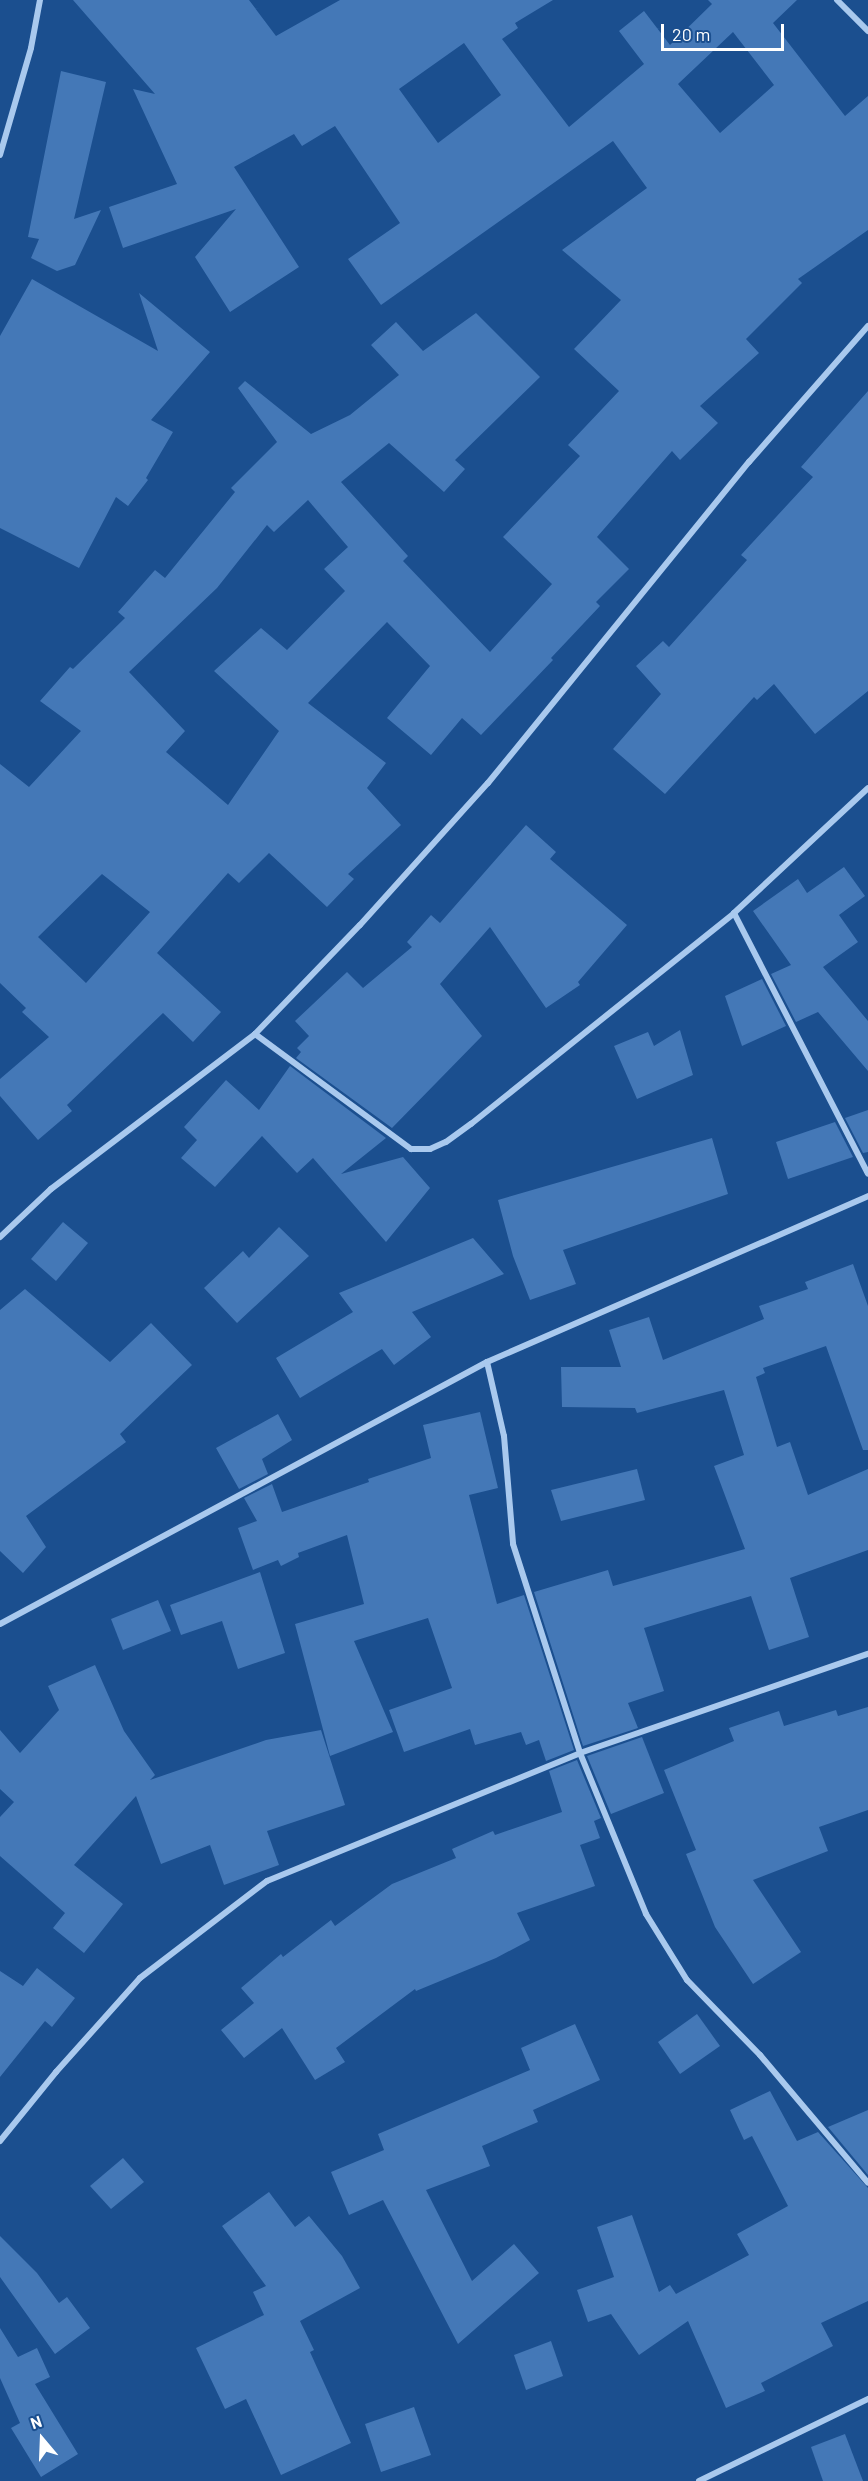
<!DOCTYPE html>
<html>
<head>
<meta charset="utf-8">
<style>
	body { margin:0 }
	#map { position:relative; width:868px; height:2481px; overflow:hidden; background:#1b4f8f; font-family:Barlow,sans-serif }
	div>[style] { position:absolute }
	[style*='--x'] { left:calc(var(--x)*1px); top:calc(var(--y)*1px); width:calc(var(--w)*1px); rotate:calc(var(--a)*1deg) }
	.building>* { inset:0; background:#4478b7 }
	.street>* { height:6px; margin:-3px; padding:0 3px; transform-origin:3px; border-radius:3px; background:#a9c9ee }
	span { translate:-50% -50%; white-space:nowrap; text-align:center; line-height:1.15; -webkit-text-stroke:5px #1b4f8f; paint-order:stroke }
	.north { position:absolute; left:12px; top:2409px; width:60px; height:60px; -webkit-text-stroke:4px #1b4f8f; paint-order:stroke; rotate:341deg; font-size:16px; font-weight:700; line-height:24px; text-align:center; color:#fff }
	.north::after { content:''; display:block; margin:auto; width:21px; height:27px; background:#fff; clip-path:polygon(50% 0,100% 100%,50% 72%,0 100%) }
	.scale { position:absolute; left:661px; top:24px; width:123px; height:27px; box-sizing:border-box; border:3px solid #fff; border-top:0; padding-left:8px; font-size:18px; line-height:21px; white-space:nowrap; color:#fff; -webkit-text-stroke:4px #1b4f8f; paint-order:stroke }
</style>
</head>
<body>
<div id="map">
	<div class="building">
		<i style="clip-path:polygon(evenodd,73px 0,249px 0,276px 36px,340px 0,553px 0,515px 23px,518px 28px,502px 39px,569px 127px,644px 64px,619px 31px,644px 11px,670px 45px,712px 4px,708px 0,797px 0,773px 23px,845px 116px,868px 96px,868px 230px,798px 279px,802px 283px,746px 339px,759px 353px,700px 406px,718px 423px,680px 460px,672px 451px,597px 537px,629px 569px,596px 602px,600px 606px,551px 658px,553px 660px,481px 735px,462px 718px,431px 755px,387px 718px,430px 666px,387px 622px,308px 703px,386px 763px,367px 788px,401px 825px,348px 874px,354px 879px,327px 907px,269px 853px,239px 883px,228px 873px,157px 953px,221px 1012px,193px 1042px,163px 1013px,67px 1105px,72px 1111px,38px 1140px,0 1096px,0 1079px,49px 1037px,22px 1012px,26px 1008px,0 983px,0 764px,29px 787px,81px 731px,40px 701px,70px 667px,73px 669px,125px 618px,118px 612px,155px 570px,165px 578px,235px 492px,231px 488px,277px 442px,238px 388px,245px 381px,311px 434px,350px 415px,399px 375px,371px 345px,396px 322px,423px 351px,476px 313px,540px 377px,455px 460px,465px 469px,444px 492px,389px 443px,341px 482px,408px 556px,403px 561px,490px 652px,552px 584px,503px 537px,580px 456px,568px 445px,619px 391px,574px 349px,621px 300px,562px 250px,647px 188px,613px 141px,381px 305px,348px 259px,400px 223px,335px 126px,302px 146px,294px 134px,234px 167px,299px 267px,230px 312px,195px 257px,236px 209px,123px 248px,109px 207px,177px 184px,133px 89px,155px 94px,73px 0,733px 32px,774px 85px,720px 133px,678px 84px,733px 32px,73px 0,464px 43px,501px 95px,438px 143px,399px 89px,464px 43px,73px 0,308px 500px,348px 547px,324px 569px,345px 591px,287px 650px,261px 628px,214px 671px,279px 731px,228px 805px,166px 752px,185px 731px,129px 672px,217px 588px,267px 525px,274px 532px,308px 500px,73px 0,102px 874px,150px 912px,86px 983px,38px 937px,102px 874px)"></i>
		<i style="clip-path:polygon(61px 71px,106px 82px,74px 219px,101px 210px,75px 265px,57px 271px,31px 258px,39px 239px,28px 237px)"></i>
		<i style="clip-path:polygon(32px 279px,158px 351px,139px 293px,210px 352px,151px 420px,173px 432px,146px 478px,148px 480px,128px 506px,116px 497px,79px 568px,0 528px,0 336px)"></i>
		<i style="clip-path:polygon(868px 391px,868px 691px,815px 734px,774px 684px,757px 700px,754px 697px,665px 794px,613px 749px,661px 694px,636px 666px,663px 641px,669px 647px,747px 560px,741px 555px,813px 477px,801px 467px)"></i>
		<i style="clip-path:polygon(526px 825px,556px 852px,550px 859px,627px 925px,578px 982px,580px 985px,546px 1008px,490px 927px,440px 984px,482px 1036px,392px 1128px,296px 1058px,301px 1052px,297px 1048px,309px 1036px,295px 1021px,347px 972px,363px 988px,412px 947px,407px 942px,431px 915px,440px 923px)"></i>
		<i style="clip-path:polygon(844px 867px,865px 896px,839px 915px,858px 942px,823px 967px,868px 1021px,868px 1071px,818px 1012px,796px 1022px,771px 974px,791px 965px,753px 911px,798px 879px,807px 893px)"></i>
		<i style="clip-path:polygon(762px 979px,786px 1026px,742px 1046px,725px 996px)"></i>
		<i style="clip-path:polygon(680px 1030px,693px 1075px,637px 1099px,614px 1046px,648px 1032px,654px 1046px)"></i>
		<i style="clip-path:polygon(290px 1066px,386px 1138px,341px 1174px,403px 1157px,430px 1188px,386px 1242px,313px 1158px,297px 1173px,262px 1136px,215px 1187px,181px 1158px,197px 1140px,184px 1127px,226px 1080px,259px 1110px)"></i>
		<i style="clip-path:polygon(868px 1110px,868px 1152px,863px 1153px,845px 1118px)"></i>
		<i style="clip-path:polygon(835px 1122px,853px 1157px,788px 1179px,776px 1142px)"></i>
		<i style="clip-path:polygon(712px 1138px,728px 1194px,563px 1250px,576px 1284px,530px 1300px,513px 1256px,498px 1200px)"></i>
		<i style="clip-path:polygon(63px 1222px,88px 1243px,56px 1281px,31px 1259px)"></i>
		<i style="clip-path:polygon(279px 1227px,309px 1256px,237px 1323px,204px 1288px,243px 1251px,249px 1258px)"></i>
		<i style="clip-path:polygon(473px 1238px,504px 1274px,412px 1312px,431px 1337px,394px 1365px,382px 1349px,300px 1398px,276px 1358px,353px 1312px,339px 1293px)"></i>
		<i style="clip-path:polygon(853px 1264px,868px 1306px,868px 1450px,863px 1450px,826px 1346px,763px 1368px,765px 1373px,756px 1377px,777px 1447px,790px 1442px,808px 1495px,868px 1469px,868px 1550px,790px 1578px,809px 1637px,769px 1650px,751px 1596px,644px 1628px,664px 1691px,628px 1703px,638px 1728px,583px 1746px,534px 1592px,608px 1570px,613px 1586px,745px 1549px,714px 1466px,744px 1455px,724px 1390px,637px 1413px,635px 1408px,562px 1407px,561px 1367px,621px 1367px,609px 1330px,649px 1317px,663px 1360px,764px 1319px,759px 1306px,808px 1289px,805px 1282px)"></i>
		<i style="clip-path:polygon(25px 1289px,110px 1362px,151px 1323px,192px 1365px,120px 1434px,126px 1442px,26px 1516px,46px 1547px,23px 1573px,0 1551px,0 1310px)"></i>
		<i style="clip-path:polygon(480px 1412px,498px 1488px,469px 1495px,497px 1604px,524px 1595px,574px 1750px,546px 1761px,539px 1740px,526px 1745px,521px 1732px,475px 1745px,470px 1729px,404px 1752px,389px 1710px,452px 1688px,428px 1618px,354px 1641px,393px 1732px,330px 1756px,295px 1624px,364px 1604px,347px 1535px,298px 1553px,299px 1557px,281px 1566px,278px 1560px,253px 1570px,238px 1528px,257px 1521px,244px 1498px,272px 1484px,282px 1512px,369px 1482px,368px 1479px,431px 1458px,423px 1425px)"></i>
		<i style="clip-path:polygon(278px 1414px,292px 1440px,262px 1459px,268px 1474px,239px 1489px,216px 1448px)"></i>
		<i style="clip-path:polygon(637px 1469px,645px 1500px,561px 1521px,551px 1490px)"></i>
		<i style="clip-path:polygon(260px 1572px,285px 1653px,238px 1669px,222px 1621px,181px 1635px,170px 1605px)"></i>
		<i style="clip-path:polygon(158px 1600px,171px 1631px,123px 1650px,111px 1619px)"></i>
		<i style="clip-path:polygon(95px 1665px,124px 1731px,155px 1775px,150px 1780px,266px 1740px,321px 1730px,345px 1805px,267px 1831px,279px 1865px,224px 1885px,210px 1845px,161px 1864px,136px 1796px,74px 1865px,123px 1904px,84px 1953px,53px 1928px,65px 1913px,0 1856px,0 1817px,14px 1802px,0 1789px,0 1730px,20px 1753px,59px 1710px,48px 1686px)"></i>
		<i style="clip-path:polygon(868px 1707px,868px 1810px,819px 1827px,828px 1851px,753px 1880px,801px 1952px,753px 1984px,715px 1927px,686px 1854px,696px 1850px,664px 1770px,734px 1741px,729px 1728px,779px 1711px,784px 1726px,836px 1710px,838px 1716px)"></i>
		<i style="clip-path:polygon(642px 1737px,664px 1793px,611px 1814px,587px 1756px)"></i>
		<i style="clip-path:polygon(577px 1760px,601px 1818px,594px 1821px,600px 1838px,580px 1845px,595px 1886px,517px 1913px,530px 1940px,496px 1958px,416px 1991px,415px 1989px,336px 2048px,345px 2062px,315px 2080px,282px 2028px,244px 2058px,221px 2030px,254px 2003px,241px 1988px,281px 1954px,283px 1957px,331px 1920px,335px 1926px,392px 1884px,456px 1858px,452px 1849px,493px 1831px,495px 1835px,562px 1812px,549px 1771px)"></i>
		<i style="clip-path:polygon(37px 1968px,75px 1998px,52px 2027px,45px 2021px,0 2077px,0 1971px,23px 1986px)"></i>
		<i style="clip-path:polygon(697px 2014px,720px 2046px,680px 2074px,658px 2042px)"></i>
		<i style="clip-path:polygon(575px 2024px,600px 2080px,533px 2110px,538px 2122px,482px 2146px,490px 2166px,426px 2190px,472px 2281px,514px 2244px,539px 2273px,458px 2344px,383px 2200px,349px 2215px,331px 2172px,384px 2150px,378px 2134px,530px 2070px,521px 2048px)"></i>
		<i style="clip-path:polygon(770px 2091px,797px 2141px,818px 2132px,868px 2188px,868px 2301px,821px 2323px,833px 2346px,761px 2383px,765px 2391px,726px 2408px,688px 2321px,639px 2355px,611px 2314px,588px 2322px,577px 2290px,614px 2277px,597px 2227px,632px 2215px,659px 2292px,670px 2285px,676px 2294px,749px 2255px,737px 2234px,788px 2206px,752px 2136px,744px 2140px,730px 2110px)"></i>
		<i style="clip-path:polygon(868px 2110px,868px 2175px,828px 2127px)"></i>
		<i style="clip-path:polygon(123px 2158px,144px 2182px,111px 2209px,90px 2186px)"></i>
		<i style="clip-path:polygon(269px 2192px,295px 2227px,309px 2216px,342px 2256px,360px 2288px,300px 2321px,314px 2350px,310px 2352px,351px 2443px,281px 2475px,246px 2399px,225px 2409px,196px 2348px,264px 2315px,253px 2292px,266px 2286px,222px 2226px)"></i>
		<i style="clip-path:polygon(0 2236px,37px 2273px,59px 2303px,67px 2297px,90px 2328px,55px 2354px,0 2277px)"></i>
		<i style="clip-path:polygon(0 2328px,18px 2357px,37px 2348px,50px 2377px,35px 2384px,78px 2454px,41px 2477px,11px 2428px,20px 2423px,0 2378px)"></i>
		<i style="clip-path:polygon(551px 2341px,563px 2376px,526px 2390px,514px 2355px)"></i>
		<i style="clip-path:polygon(414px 2407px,431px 2455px,381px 2472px,365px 2424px)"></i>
		<i style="clip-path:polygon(845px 2434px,863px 2481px,823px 2481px,811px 2447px)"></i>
	</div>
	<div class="street">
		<i style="--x:837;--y:0;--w:44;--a:45"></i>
		<i style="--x:0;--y:155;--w:111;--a:-73.8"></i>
		<i style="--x:31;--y:48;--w:49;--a:-79.4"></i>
		<i style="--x:734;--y:913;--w:293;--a:62.8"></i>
		<i style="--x:255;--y:1034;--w:194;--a:36.4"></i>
		<i style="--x:411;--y:1149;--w:19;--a:0"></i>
		<i style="--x:430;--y:1149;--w:17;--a:-24"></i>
		<i style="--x:446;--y:1142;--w:31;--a:-36"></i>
		<i style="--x:471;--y:1124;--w:337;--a:-38.7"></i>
		<i style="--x:734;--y:913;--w:183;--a:-43"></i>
		<i style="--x:0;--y:1237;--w:70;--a:-43.3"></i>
		<i style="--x:51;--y:1189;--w:256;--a:-37.2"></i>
		<i style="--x:255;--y:1034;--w:151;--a:-46.1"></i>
		<i style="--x:360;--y:925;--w:191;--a:-48"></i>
		<i style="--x:488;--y:783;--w:414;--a:-50.9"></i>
		<i style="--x:749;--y:462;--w:181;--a:-48.8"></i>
		<i style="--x:487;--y:1362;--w:76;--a:77.1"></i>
		<i style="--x:504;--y:1436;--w:108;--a:85.2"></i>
		<i style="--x:513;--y:1544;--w:219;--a:72.2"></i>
		<i style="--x:580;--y:1753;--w:174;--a:67.7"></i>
		<i style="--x:646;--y:1914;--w:78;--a:58.2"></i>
		<i style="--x:687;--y:1980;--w:105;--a:45.8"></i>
		<i style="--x:760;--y:2055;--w:167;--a:49.8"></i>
		<i style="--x:0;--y:1624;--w:553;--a:-28.28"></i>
		<i style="--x:487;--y:1362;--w:416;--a:-23.5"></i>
		<i style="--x:0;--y:2141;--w:89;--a:-50.9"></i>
		<i style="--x:56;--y:2072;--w:126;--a:-48.2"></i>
		<i style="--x:140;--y:1978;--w:160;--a:-37.4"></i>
		<i style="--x:267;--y:1881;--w:338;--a:-22.2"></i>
		<i style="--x:580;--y:1753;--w:305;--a:-19"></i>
		<i style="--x:699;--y:2481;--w:188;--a:-25.9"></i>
	</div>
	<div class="north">N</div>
	<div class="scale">20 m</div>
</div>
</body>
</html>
